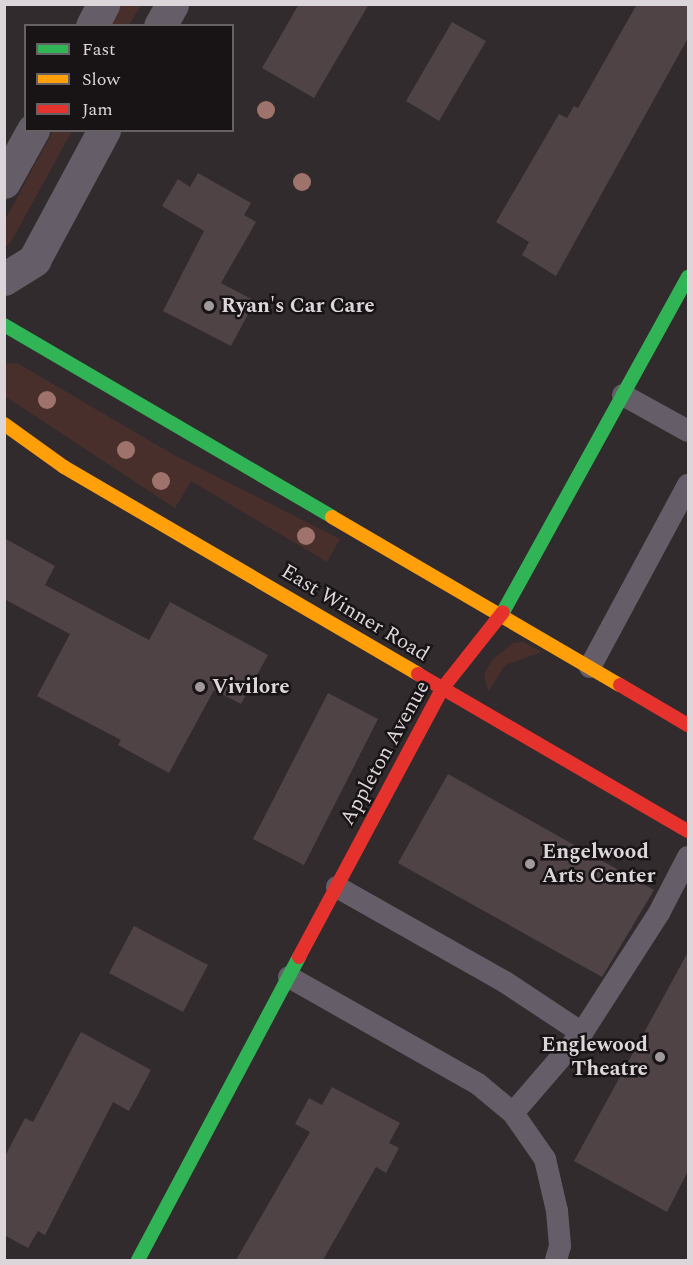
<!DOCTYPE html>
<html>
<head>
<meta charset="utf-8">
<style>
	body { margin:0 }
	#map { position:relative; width:693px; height:1265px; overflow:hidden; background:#312b2e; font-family:Spectral,serif }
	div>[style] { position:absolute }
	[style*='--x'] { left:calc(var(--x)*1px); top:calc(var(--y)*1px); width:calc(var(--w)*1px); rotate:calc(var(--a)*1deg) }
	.green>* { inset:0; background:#492f2b }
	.building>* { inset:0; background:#4f4346 }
	.lane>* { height:22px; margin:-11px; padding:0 11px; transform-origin:11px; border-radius:11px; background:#655e68 }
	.street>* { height:33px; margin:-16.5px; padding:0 16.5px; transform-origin:16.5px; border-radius:16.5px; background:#655e68 }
	.fast>* { height:14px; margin:-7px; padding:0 7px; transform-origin:7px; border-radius:7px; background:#30b455 }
	.slow>* { height:14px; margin:-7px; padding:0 7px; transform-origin:7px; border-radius:7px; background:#ff9f0a }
	.jam>* { height:14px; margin:-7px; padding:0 7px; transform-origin:7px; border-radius:7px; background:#e5322d }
	.trees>* { width:18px; height:18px; margin:-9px; border-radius:50%; background:#9e736b }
	.dots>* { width:16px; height:16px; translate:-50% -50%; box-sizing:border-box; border:3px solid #181416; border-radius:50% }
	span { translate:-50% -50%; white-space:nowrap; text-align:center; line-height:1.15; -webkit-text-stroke:5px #181416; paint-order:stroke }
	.poi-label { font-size:21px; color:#dcd5d9; font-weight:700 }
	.left { translate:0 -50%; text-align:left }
	.right { translate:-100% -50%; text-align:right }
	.street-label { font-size:21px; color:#dcd5d9 }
	.frame { position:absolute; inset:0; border:6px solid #dcd5d9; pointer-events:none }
	.legend { position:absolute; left:24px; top:24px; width:210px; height:108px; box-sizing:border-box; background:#181416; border:2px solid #666164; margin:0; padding:8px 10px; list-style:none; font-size:18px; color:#dcd5d9 }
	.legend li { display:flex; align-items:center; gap:12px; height:30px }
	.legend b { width:30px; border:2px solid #666164 }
</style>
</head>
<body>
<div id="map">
	<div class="green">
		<i style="clip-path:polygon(121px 5px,141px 5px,129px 25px,110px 26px)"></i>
		<i style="clip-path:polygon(53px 131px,72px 131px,11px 242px,5px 247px,5px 220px)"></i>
		<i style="clip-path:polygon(17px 363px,174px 455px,340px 539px,327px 562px,191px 481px,175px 508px,6px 397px,5px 364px)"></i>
		<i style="clip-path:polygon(523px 642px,542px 652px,505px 665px,488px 692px,484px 674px,493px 659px,513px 643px)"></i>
	</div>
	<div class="building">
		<i style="clip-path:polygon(299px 4px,369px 4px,314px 98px,262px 68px)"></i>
		<i style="clip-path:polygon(637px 4px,688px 4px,688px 38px,556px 276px,522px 255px,529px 242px,496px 222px,559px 114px,567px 118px,574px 106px,578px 108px)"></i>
		<i style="clip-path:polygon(452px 22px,486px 41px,439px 121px,406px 101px)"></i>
		<i style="clip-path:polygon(198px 173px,251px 203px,244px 215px,256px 222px,221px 283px,255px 301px,231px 346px,163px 311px,204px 231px,162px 206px,178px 179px,190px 187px)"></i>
		<i style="clip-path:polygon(4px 538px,55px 566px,45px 585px,149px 640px,170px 602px,268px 655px,241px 704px,214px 690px,169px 773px,118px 745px,121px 740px,37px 696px,70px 634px,4px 599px)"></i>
		<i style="clip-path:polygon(328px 693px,378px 719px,304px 865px,253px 839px)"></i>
		<i style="clip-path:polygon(448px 774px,654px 890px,602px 977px,398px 863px)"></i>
		<i style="clip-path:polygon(134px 926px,208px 965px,183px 1012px,109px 973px)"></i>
		<i style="clip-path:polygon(688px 952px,688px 1171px,667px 1212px,574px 1161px)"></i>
		<i style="clip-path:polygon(81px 1032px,151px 1070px,129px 1111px,113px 1102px,45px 1235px,38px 1231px,28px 1248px,4px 1235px,4px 1158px,25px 1118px,33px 1122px)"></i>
		<i style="clip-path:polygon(332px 1087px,400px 1123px,389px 1143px,399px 1148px,386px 1173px,376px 1167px,323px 1260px,236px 1260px,310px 1132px,295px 1124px,309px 1098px,322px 1105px)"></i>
	</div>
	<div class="lane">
		<i style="--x:623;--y:395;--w:74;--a:29"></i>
		<i style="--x:590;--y:667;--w:207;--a:-61.7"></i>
		<i style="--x:337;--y:887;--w:193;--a:29.5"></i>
		<i style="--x:505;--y:982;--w:92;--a:33.5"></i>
		<i style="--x:289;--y:977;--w:217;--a:29.5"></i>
		<i style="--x:478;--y:1084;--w:45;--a:39.6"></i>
		<i style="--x:513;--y:1113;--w:56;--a:55.2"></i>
		<i style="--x:545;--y:1159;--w:53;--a:77"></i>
		<i style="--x:557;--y:1211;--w:35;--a:85"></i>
		<i style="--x:560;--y:1246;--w:15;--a:106"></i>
		<i style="--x:513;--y:1113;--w:106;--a:-49.2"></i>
		<i style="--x:582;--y:1033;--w:143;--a:-57.3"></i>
		<i style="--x:659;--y:913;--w:63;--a:-62.6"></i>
	</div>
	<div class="street">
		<i style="--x:92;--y:26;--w:25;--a:-63"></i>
		<i style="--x:160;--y:26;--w:25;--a:-61"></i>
		<i style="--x:4;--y:182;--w:60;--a:-60.9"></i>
		<i style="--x:4;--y:279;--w:36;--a:-32"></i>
		<i style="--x:34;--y:260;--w:148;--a:-61.7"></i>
	</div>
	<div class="fast">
		<i style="--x:4;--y:325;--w:380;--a:30.3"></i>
		<i style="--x:503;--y:612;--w:383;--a:-61.1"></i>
		<i style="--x:138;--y:1260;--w:343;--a:-62"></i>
	</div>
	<div class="slow">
		<i style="--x:4;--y:424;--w:74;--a:35.6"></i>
		<i style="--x:64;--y:467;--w:410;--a:30.3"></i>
		<i style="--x:332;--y:517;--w:333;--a:30.3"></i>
	</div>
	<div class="jam">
		<i style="--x:418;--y:674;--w:312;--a:30.2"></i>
		<i style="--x:620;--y:685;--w:79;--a:30.5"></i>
		<i style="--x:299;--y:957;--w:304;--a:-61.9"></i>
		<i style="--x:442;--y:689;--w:98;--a:-51.6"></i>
	</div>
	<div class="trees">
		<i style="left:266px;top:110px"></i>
		<i style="left:302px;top:182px"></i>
		<i style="left:47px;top:400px"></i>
		<i style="left:126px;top:450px"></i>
		<i style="left:161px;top:481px"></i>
		<i style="left:306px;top:536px"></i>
	</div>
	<div class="dots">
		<i style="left:209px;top:306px;background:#a09a9d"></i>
		<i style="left:200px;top:687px;background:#a09a9d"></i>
		<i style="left:530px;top:864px;background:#a09a9d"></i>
		<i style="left:660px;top:1057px;background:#a09a9d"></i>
	</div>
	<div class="poi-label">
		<span class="left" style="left:221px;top:306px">Ryan's Car Care</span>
		<span class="left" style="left:212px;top:687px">Vivilore</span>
		<span class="left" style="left:542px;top:864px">Engelwood<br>Arts Center</span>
		<span class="right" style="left:648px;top:1057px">Englewood<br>Theatre</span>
	</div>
	<div class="street-label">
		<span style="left:355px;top:613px;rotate:31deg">East Winner Road</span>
		<span style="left:385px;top:753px;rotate:-61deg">Appleton Avenue</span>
	</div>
	<div class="frame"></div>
	<ul class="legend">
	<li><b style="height:8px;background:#30b455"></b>Fast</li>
	<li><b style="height:8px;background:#ff9f0a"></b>Slow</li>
	<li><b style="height:8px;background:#e5322d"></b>Jam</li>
	</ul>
</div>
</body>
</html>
